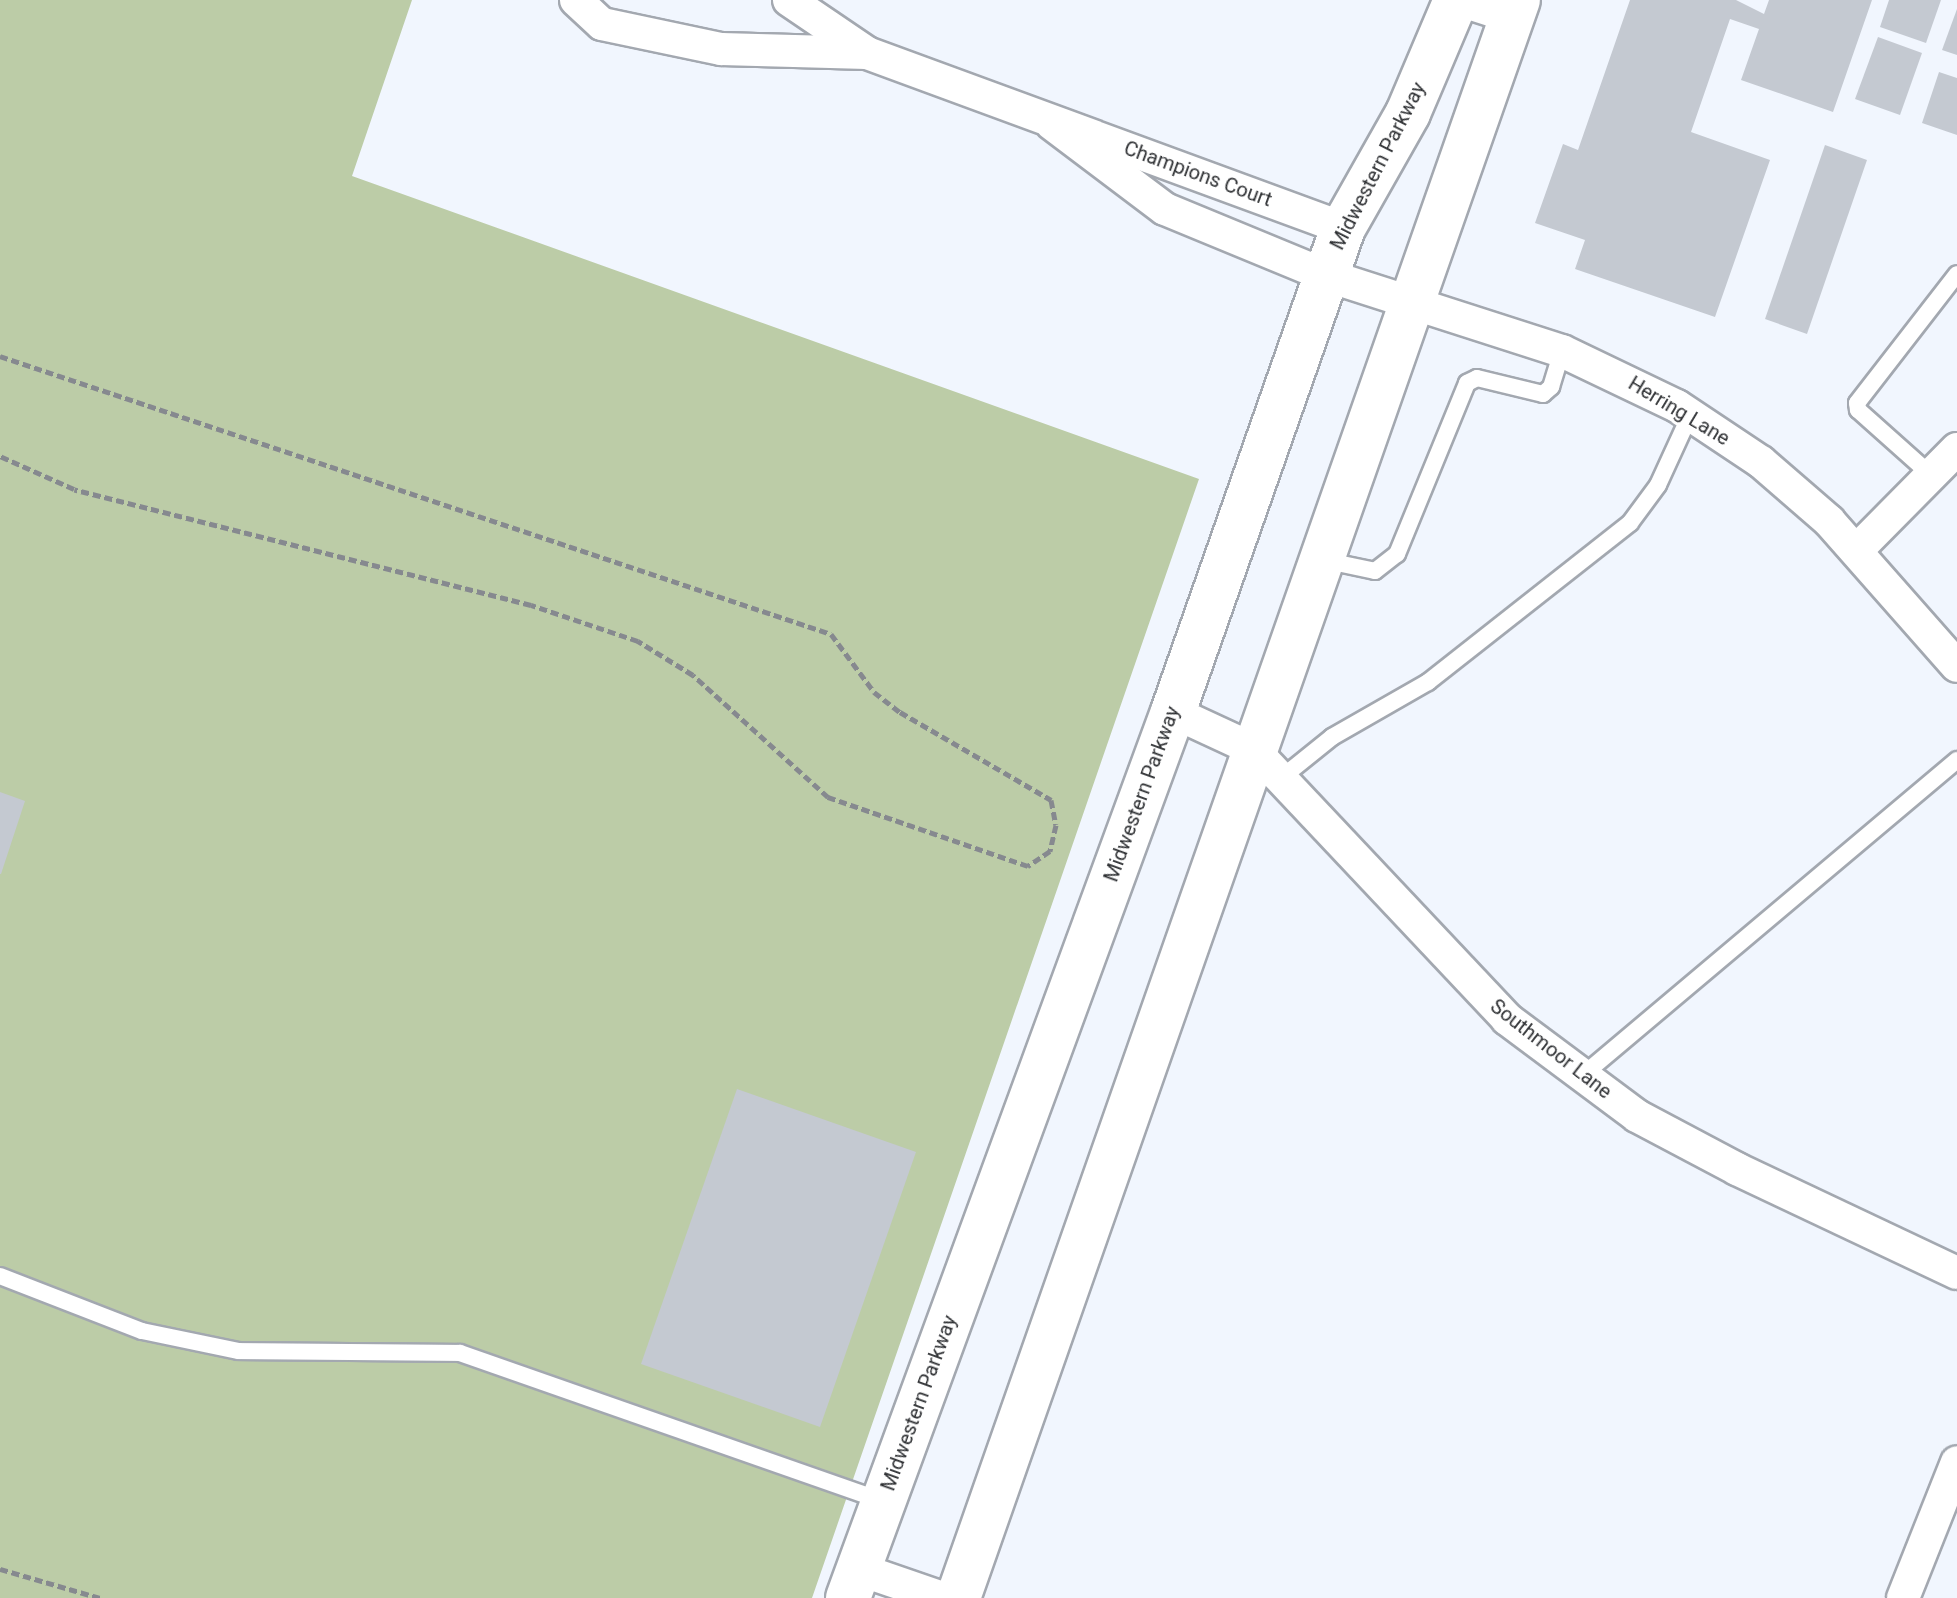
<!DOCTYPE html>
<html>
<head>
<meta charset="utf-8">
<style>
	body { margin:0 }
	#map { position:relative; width:1957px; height:1598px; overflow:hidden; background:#f1f6fe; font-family:Roboto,sans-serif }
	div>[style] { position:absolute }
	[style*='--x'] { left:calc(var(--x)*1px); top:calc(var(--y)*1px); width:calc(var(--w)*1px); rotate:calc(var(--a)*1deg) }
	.green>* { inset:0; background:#bccca7 }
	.building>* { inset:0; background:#c4c9d1 }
	.path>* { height:5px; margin-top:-2.5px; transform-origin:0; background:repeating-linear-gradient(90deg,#86898f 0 8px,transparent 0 12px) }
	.roads { filter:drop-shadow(2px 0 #a3a8b0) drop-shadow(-2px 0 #a3a8b0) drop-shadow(0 2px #a3a8b0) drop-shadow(0 -2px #a3a8b0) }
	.lane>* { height:16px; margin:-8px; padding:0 8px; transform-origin:8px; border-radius:8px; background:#fff }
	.street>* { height:32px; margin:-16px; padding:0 16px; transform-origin:16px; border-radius:16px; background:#fff }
	.secondary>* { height:44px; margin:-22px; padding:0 22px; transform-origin:22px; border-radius:22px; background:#fff }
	span { translate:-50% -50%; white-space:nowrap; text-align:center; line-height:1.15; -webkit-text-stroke:6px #fff; paint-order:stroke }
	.street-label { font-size:20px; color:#2e3033 }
</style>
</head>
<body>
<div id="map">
	<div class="green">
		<i style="clip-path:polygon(0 0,412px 0,352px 176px,1199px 479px,812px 1598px,0 1598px)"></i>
	</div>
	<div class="building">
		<i style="clip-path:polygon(1630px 0,1736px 0,1764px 14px,1769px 0,1872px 0,1833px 112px,1741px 80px,1759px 29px,1730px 19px,1691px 132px,1770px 160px,1715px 317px,1575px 269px,1585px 240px,1535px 223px,1563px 144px,1578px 150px)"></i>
		<i style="clip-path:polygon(1889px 0,1941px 0,1926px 43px,1880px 27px)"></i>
		<i style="clip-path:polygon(1957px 9px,1957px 55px,1942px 50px)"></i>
		<i style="clip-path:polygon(1878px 37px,1922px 53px,1900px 115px,1855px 99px)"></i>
		<i style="clip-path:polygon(1939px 72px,1957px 78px,1957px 135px,1922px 123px)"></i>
		<i style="clip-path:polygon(1825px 145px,1867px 160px,1807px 334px,1765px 319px)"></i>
		<i style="clip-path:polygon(0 792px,25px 801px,1px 874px,0 874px)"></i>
		<i style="clip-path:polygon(737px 1089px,916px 1152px,820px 1427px,641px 1364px)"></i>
	</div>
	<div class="path">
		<i style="--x:0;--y:356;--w:876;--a:18.5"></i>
		<i style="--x:831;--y:634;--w:72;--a:53.4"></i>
		<i style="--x:874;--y:692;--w:33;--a:38"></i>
		<i style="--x:900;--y:712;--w:175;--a:30.2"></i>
		<i style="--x:1051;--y:800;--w:25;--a:79"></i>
		<i style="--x:1056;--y:825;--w:27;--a:103"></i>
		<i style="--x:1050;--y:851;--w:27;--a:146"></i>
		<i style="--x:1028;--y:866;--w:212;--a:-161"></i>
		<i style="--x:828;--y:797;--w:182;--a:-137.9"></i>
		<i style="--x:693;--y:675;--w:65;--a:-148.3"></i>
		<i style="--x:638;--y:641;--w:113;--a:-161.4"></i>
		<i style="--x:531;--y:605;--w:471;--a:-165.8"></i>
		<i style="--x:74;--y:489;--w:81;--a:-156"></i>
		<i style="--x:0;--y:1569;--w:104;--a:16.2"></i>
	</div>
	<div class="roads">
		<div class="lane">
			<i style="--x:1931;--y:475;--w:98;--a:-138.3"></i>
			<i style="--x:1858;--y:410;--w:7;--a:-98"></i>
			<i style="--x:1857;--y:403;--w:163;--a:-52.2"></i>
			<i style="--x:1323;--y:560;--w:53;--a:11.9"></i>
			<i style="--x:1375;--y:571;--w:28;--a:-38"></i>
			<i style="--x:1397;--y:554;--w:185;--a:-67.7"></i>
			<i style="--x:1467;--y:383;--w:11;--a:-27"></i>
			<i style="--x:1477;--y:378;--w:68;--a:13.6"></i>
			<i style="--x:1543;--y:394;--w:11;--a:-41"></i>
			<i style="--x:1551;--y:387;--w:38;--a:-73"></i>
			<i style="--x:1280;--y:779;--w:67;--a:-38.9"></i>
			<i style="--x:1332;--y:737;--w:111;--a:-29.8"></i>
			<i style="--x:1428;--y:682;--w:257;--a:-38.2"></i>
			<i style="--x:1630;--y:523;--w:47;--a:-53.6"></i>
			<i style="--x:1658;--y:485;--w:77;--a:-65.4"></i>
			<i style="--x:1583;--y:1075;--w:489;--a:-40.1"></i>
			<i style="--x:0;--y:1276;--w:152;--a:21.2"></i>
			<i style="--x:142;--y:1331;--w:99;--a:11.7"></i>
			<i style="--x:239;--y:1351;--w:221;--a:0.5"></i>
			<i style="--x:460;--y:1353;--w:447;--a:19.3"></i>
		</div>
		<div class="street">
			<i style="--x:576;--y:0;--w:35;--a:43"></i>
			<i style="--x:602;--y:24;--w:122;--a:11.9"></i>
			<i style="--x:721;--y:49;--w:146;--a:1.6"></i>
			<i style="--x:789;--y:0;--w:94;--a:34.2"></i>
			<i style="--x:867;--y:53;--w:507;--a:20.19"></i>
			<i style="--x:1459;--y:0;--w:56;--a:17.8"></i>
			<i style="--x:1052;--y:124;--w:141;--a:37"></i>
			<i style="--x:1165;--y:209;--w:173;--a:22.4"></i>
			<i style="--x:1325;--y:275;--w:249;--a:17.8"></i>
			<i style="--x:1562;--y:351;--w:127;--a:25.6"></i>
			<i style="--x:1677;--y:406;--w:101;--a:33.7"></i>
			<i style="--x:1761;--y:462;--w:90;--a:40.9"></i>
			<i style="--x:1829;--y:521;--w:193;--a:48.6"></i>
			<i style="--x:1857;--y:550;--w:142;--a:-45.3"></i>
			<i style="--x:1173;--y:712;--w:88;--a:24.8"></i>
			<i style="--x:1253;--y:749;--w:371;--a:46.7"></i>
			<i style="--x:1507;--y:1019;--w:162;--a:36.7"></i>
			<i style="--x:1637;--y:1116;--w:113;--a:27.9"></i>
			<i style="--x:1737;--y:1169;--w:243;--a:25.3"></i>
			<i style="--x:858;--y:1569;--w:89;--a:19"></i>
			<i style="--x:1903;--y:1598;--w:146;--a:-68.3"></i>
		</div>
		<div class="secondary">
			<i style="--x:848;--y:1598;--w:944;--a:-69.86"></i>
			<i style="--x:1173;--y:712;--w:513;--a:-70.65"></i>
			<i style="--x:1343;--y:228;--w:132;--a:-60.5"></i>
			<i style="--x:1408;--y:113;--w:123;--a:-67"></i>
			<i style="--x:958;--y:1598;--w:1693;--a:-70.69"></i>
		</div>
	</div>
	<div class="street-label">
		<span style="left:1378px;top:166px;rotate:-63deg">Midwestern Parkway</span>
		<span style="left:1198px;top:174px;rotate:20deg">Champions Court</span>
		<span style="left:1679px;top:411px;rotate:31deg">Herring Lane</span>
		<span style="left:1142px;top:794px;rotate:-70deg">Midwestern Parkway</span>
		<span style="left:1551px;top:1049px;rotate:38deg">Southmoor Lane</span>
		<span style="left:919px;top:1403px;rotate:-70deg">Midwestern Parkway</span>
	</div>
</div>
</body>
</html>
